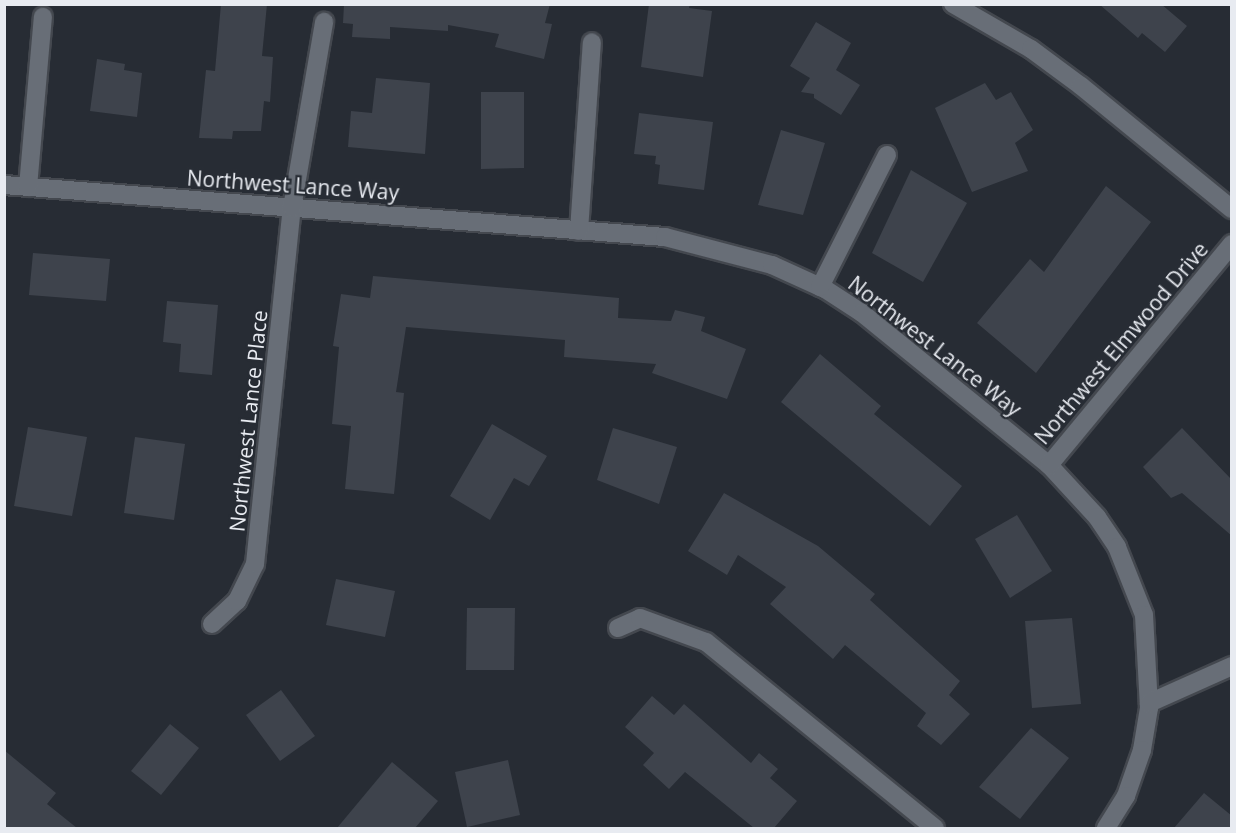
<!DOCTYPE html>
<html>
<head>
<meta charset="utf-8">
<style>
	body { margin:0 }
	#map { position:relative; width:1236px; height:833px; overflow:hidden; background:#272c34; font-family:"Open Sans",sans-serif }
	div>[style] { position:absolute }
	[style*='--x'] { left:calc(var(--x)*1px); top:calc(var(--y)*1px); width:calc(var(--w)*1px); rotate:calc(var(--a)*1deg) }
	.building>* { inset:0; background:#3e434c }
	.roads { filter:drop-shadow(2px 0 #44484f) drop-shadow(-2px 0 #44484f) drop-shadow(0 2px #44484f) drop-shadow(0 -2px #44484f) }
	.minor>* { height:18px; margin:-9px; padding:0 9px; transform-origin:9px; border-radius:9px; background:#686e77 }
	span { translate:-50% -50%; white-space:nowrap; text-align:center; line-height:1.15; -webkit-text-stroke:4.5px #272c34; paint-order:stroke }
	.street-label { font-size:21px; color:#e8ebf1 }
	.frame { position:absolute; inset:0; border:6px solid #e8ebf1; pointer-events:none }
</style>
</head>
<body>
<div id="map">
	<div class="building">
		<i style="clip-path:polygon(221px 4px,267px 4px,262px 56px,273px 57px,270px 102px,264px 101px,261px 131px,233px 131px,232px 139px,199px 138px,206px 70px,215px 71px)"></i>
		<i style="clip-path:polygon(344px 4px,550px 4px,545px 23px,552px 24px,544px 59px,495px 47px,499px 34px,448px 25px,448px 31px,390px 27px,390px 39px,352px 37px,353px 24px,343px 23px)"></i>
		<i style="clip-path:polygon(649px 4px,690px 4px,689px 8px,712px 11px,703px 77px,641px 67px)"></i>
		<i style="clip-path:polygon(1099px 4px,1161px 4px,1187px 26px,1165px 52px,1142px 33px,1138px 38px)"></i>
		<i style="clip-path:polygon(816px 22px,851px 43px,836px 70px,860px 85px,841px 115px,814px 98px,814px 94px,801px 92px,810px 78px,790px 66px)"></i>
		<i style="clip-path:polygon(97px 59px,125px 64px,124px 70px,142px 73px,137px 117px,90px 111px)"></i>
		<i style="clip-path:polygon(376px 78px,430px 83px,425px 154px,348px 147px,351px 111px,372px 113px)"></i>
		<i style="clip-path:polygon(985px 83px,996px 100px,1011px 92px,1033px 130px,1015px 143px,1028px 171px,972px 192px,935px 108px)"></i>
		<i style="clip-path:polygon(481px 92px,524px 92px,524px 168px,481px 169px)"></i>
		<i style="clip-path:polygon(639px 113px,713px 122px,704px 190px,658px 184px,660px 165px,655px 164px,656px 156px,634px 154px)"></i>
		<i style="clip-path:polygon(781px 130px,825px 143px,803px 215px,758px 205px)"></i>
		<i style="clip-path:polygon(911px 170px,967px 203px,923px 282px,872px 253px)"></i>
		<i style="clip-path:polygon(1106px 186px,1151px 222px,1036px 373px,977px 323px,1030px 259px,1044px 272px)"></i>
		<i style="clip-path:polygon(33px 253px,110px 259px,106px 301px,29px 295px)"></i>
		<i style="clip-path:polygon(373px 276px,619px 298px,618px 318px,671px 321px,675px 310px,705px 317px,701px 331px,746px 349px,727px 399px,652px 373px,656px 364px,564px 357px,565px 340px,406px 327px,396px 392px,404px 393px,394px 494px,345px 489px,351px 426px,332px 424px,339px 347px,333px 346px,341px 294px,370px 298px)"></i>
		<i style="clip-path:polygon(167px 301px,218px 305px,212px 375px,179px 372px,181px 344px,163px 342px)"></i>
		<i style="clip-path:polygon(820px 354px,881px 406px,874px 414px,962px 486px,930px 526px,781px 402px)"></i>
		<i style="clip-path:polygon(492px 424px,547px 456px,529px 486px,514px 478px,490px 520px,450px 496px)"></i>
		<i style="clip-path:polygon(28px 427px,87px 437px,72px 516px,14px 506px)"></i>
		<i style="clip-path:polygon(613px 428px,677px 447px,659px 504px,597px 480px)"></i>
		<i style="clip-path:polygon(1182px 428px,1232px 480px,1232px 536px,1182px 493px,1171px 498px,1143px 467px)"></i>
		<i style="clip-path:polygon(135px 437px,185px 444px,174px 520px,124px 513px)"></i>
		<i style="clip-path:polygon(724px 493px,818px 546px,875px 594px,870px 600px,960px 681px,949px 695px,970px 714px,941px 745px,917px 726px,926px 713px,845px 645px,833px 659px,770px 604px,786px 587px,738px 555px,727px 575px,688px 551px)"></i>
		<i style="clip-path:polygon(1017px 515px,1052px 571px,1010px 598px,975px 539px)"></i>
		<i style="clip-path:polygon(336px 579px,395px 591px,385px 637px,326px 625px)"></i>
		<i style="clip-path:polygon(467px 608px,515px 608px,514px 670px,466px 670px)"></i>
		<i style="clip-path:polygon(1072px 618px,1081px 704px,1032px 708px,1025px 621px)"></i>
		<i style="clip-path:polygon(281px 690px,315px 736px,280px 761px,246px 715px)"></i>
		<i style="clip-path:polygon(652px 696px,674px 715px,684px 704px,751px 763px,759px 753px,778px 769px,770px 778px,797px 801px,774px 828px,754px 828px,685px 772px,669px 789px,643px 765px,654px 753px,625px 727px)"></i>
		<i style="clip-path:polygon(170px 724px,199px 748px,161px 795px,131px 771px)"></i>
		<i style="clip-path:polygon(1031px 728px,1069px 758px,1020px 819px,979px 787px)"></i>
		<i style="clip-path:polygon(4px 750px,56px 793px,47px 804px,77px 828px,4px 828px)"></i>
		<i style="clip-path:polygon(508px 760px,520px 815px,467px 827px,455px 772px)"></i>
		<i style="clip-path:polygon(392px 762px,438px 801px,415px 828px,337px 828px)"></i>
		<i style="clip-path:polygon(1204px 793px,1232px 816px,1232px 828px,1174px 828px)"></i>
	</div>
	<div class="roads">
		<div class="minor">
			<i style="--x:953;--y:4;--w:90;--a:30"></i>
			<i style="--x:1031;--y:49;--w:62;--a:36.5"></i>
			<i style="--x:1081;--y:86;--w:195;--a:39.2"></i>
			<i style="--x:4;--y:185;--w:663;--a:4.5"></i>
			<i style="--x:665;--y:237;--w:111;--a:14.7"></i>
			<i style="--x:772;--y:265;--w:58;--a:24.4"></i>
			<i style="--x:825;--y:289;--w:44;--a:33"></i>
			<i style="--x:862;--y:313;--w:241;--a:39.1"></i>
			<i style="--x:1049;--y:465;--w:71;--a:47.3"></i>
			<i style="--x:1097;--y:517;--w:36;--a:56"></i>
			<i style="--x:1117;--y:547;--w:73;--a:68.3"></i>
			<i style="--x:1144;--y:615;--w:93;--a:86.9"></i>
			<i style="--x:1149;--y:708;--w:43;--a:99.5"></i>
			<i style="--x:1142;--y:750;--w:49;--a:109.2"></i>
			<i style="--x:1126;--y:796;--w:38;--a:122"></i>
			<i style="--x:28;--y:187;--w:171;--a:-85"></i>
			<i style="--x:579;--y:231;--w:189;--a:-86.1"></i>
			<i style="--x:820;--y:287;--w:148;--a:-63.1"></i>
			<i style="--x:1049;--y:465;--w:287;--a:-50.4"></i>
			<i style="--x:212;--y:624;--w:34;--a:-43"></i>
			<i style="--x:237;--y:601;--w:41;--a:-64.1"></i>
			<i style="--x:255;--y:564;--w:358;--a:-84.1"></i>
			<i style="--x:292;--y:208;--w:189;--a:-80.2"></i>
			<i style="--x:618;--y:628;--w:24;--a:-24"></i>
			<i style="--x:640;--y:618;--w:70;--a:20"></i>
			<i style="--x:706;--y:642;--w:295;--a:39.1"></i>
			<i style="--x:1149;--y:703;--w:91;--a:-24"></i>
		</div>
	</div>
	<div class="street-label">
		<span style="left:293px;top:185px;rotate:4deg">Northwest Lance Way</span>
		<span style="left:1121px;top:343px;rotate:-50deg">Northwest Elmwood Drive</span>
		<span style="left:935px;top:346px;rotate:38deg">Northwest Lance Way</span>
		<span style="left:248px;top:421px;rotate:-84deg">Northwest Lance Place</span>
	</div>
	<div class="frame"></div>
</div>
</body>
</html>
